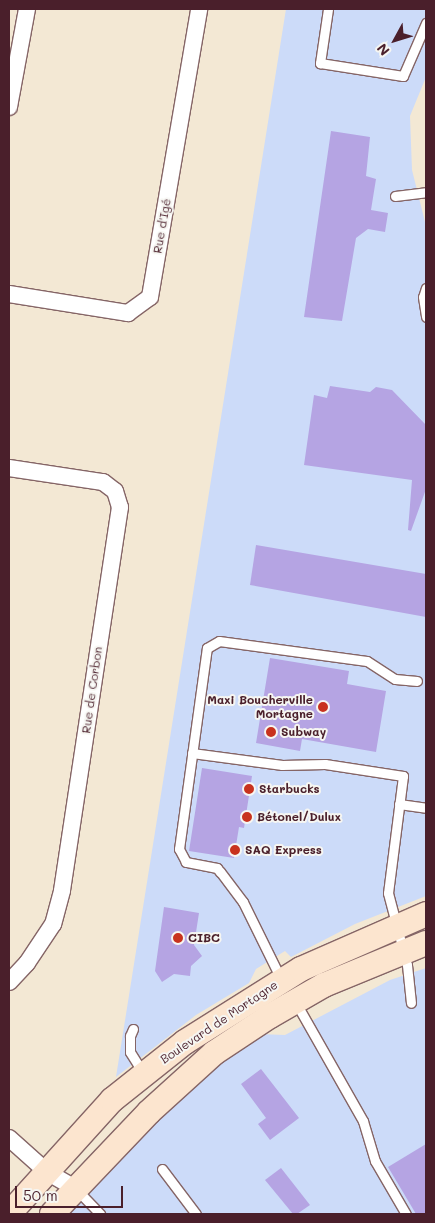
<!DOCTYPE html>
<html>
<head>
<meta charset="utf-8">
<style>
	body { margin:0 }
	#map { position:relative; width:435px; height:1223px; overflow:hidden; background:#f3e8d4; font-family:Mali,sans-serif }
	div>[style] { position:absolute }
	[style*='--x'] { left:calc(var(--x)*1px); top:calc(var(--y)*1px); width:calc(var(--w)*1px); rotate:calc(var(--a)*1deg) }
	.built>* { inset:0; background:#ccdbf9 }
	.building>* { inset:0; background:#b5a4e3 }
	.roads { filter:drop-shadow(1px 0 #856566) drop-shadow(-1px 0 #856566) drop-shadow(0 1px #856566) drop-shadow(0 -1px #856566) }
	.service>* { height:9px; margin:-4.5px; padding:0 4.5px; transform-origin:4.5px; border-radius:4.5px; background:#fff }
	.minor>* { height:16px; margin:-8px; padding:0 8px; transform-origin:8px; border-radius:8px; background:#fff }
	.secondary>* { height:24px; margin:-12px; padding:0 12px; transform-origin:12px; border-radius:12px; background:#fce5cf }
	.dots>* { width:14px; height:14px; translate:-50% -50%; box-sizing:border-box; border:2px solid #f6f6f2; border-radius:50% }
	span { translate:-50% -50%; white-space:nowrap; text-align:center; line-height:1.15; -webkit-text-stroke:4px #f6f6f2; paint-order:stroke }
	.street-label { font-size:12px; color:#4a1f2b }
	.poi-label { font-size:12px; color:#4a1f2b; font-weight:700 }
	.right { translate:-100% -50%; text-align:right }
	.left { translate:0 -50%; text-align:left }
	.frame { position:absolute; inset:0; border:10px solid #4a1f2b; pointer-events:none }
	.north { position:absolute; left:370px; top:15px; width:50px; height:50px; -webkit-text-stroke:4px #f6f6f2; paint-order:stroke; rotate:231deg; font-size:14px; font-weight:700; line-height:20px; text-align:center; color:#4a1f2b }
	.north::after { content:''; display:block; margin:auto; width:18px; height:22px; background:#4a1f2b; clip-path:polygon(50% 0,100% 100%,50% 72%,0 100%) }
	.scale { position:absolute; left:15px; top:1186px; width:108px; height:22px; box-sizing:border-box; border:2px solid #4a1f2b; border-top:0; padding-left:6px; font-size:15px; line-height:18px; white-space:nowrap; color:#4a1f2b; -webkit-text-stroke:4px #f6f6f2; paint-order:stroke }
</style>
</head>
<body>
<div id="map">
	<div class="built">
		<i style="clip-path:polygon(286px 9px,426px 9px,426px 77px,410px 116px,412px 170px,426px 226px,426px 896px,355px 924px,291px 957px,285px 951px,256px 969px,249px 983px,196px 1015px,116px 1077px)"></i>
		<i style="clip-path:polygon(426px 968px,426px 1214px,63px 1214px,203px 1074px,258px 1034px,285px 1035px,390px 980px)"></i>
	</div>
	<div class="building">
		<i style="clip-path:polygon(331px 131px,370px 137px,366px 176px,376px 179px,371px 210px,388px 213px,385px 232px,368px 229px,356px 238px,342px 321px,304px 317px)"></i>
		<i style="clip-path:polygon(330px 386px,370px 392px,376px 387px,392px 390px,426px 425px,426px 489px,411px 531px,408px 530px,412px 480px,304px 465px,314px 395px,327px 398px)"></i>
		<i style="clip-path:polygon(256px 545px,426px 574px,426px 617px,250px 585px)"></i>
		<i style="clip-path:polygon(270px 658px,349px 671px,347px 684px,386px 691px,376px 752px,302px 739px,300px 751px,256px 743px)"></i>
		<i style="clip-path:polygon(202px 768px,252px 776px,244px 828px,239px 827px,234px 858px,189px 851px)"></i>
		<i style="clip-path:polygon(164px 907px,199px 913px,194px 945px,202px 956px,191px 966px,190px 976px,174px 974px,162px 982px,155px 971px)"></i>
		<i style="clip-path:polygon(261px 1069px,299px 1118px,270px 1140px,258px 1124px,266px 1118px,241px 1084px)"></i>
		<i style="clip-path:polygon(426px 1144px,426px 1214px,416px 1214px,388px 1167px)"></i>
		<i style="clip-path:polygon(281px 1168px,310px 1205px,297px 1214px,293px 1214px,265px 1180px)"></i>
	</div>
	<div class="roads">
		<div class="service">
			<i style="--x:328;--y:9;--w:55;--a:98.4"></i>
			<i style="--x:320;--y:63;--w:84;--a:8.9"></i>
			<i style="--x:403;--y:76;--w:58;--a:-66.5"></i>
			<i style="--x:395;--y:196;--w:31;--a:-7"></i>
			<i style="--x:426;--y:288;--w:9;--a:108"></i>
			<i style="--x:423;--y:297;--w:20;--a:81"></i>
			<i style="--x:192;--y:753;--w:91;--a:7.6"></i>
			<i style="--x:282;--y:765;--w:43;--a:-1.3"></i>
			<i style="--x:325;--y:764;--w:79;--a:8.7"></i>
			<i style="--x:403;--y:776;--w:118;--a:97.3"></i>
			<i style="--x:388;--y:893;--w:74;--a:75.2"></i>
			<i style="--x:407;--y:965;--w:38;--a:84"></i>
			<i style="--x:399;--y:804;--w:27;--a:8"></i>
			<i style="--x:282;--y:981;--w:88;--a:-116.3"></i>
			<i style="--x:243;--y:902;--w:38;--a:-127"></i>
			<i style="--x:220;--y:872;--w:5;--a:-127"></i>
			<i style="--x:217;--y:868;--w:32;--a:-169"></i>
			<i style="--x:186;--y:862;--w:15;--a:-118"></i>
			<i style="--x:179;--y:849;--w:203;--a:-82.1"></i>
			<i style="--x:207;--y:648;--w:14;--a:-30"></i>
			<i style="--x:219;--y:641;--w:149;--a:7.7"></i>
			<i style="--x:367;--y:661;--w:33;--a:33"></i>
			<i style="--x:395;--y:679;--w:22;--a:5"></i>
			<i style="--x:296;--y:1003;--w:136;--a:60.4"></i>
			<i style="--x:363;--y:1121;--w:42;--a:73.3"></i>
			<i style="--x:375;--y:1161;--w:61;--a:59.7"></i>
			<i style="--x:133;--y:1029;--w:8;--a:113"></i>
			<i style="--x:130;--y:1036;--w:16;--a:90"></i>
			<i style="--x:130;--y:1052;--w:25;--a:58"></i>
			<i style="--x:162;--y:1169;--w:56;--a:52.9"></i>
			<i style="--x:76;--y:1189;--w:35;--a:46"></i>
		</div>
		<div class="minor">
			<i style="--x:9;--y:107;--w:100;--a:-79.6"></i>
			<i style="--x:9;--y:294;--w:121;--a:9.1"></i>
			<i style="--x:128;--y:313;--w:27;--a:-36"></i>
			<i style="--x:150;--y:297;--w:292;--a:-80.3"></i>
			<i style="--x:9;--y:468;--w:95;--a:8.5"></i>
			<i style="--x:103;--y:482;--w:15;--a:37"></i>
			<i style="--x:115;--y:491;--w:17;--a:73"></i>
			<i style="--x:120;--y:507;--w:388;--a:98.6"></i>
			<i style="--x:62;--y:891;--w:34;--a:105"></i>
			<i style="--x:53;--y:924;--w:47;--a:123.7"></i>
			<i style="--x:27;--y:963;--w:26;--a:133"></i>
			<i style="--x:9;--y:1138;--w:51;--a:41.8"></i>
			<i style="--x:47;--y:1172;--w:34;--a:30"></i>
		</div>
		<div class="secondary">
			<i style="--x:9;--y:1214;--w:154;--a:-47.9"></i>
			<i style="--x:112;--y:1100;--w:93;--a:-38.5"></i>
			<i style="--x:185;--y:1042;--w:137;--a:-32.2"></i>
			<i style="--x:301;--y:969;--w:137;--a:-23.7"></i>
			<i style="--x:52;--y:1214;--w:141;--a:-46.4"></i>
			<i style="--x:149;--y:1112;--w:88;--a:-42.2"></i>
			<i style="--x:214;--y:1053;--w:67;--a:-33.5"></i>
			<i style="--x:270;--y:1016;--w:62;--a:-29.9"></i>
			<i style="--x:324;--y:985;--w:110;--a:-22.4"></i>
		</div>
	</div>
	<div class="dots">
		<i style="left:323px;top:707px;background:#c8321e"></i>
		<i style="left:271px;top:732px;background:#c8321e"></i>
		<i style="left:249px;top:789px;background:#c8321e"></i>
		<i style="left:247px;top:817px;background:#c8321e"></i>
		<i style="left:235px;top:850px;background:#c8321e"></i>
		<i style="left:178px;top:938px;background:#c8321e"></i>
	</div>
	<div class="street-label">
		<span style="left:162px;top:226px;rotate:-80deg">Rue d'Igé</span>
		<span style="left:92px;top:690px;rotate:-82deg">Rue de Corbon</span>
		<span style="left:219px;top:1022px;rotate:-34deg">Boulevard de Mortagne</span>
	</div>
	<div class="poi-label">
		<span class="right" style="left:313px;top:707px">Maxi Boucherville<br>Mortagne</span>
		<span class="left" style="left:281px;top:732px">Subway</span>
		<span class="left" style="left:259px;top:789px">Starbucks</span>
		<span class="left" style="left:257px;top:817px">Bétonel/Dulux</span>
		<span class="left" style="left:245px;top:850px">SAQ Express</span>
		<span class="left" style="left:188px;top:938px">CIBC</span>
	</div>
	<div class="frame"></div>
	<div class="north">N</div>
	<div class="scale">50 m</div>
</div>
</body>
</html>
